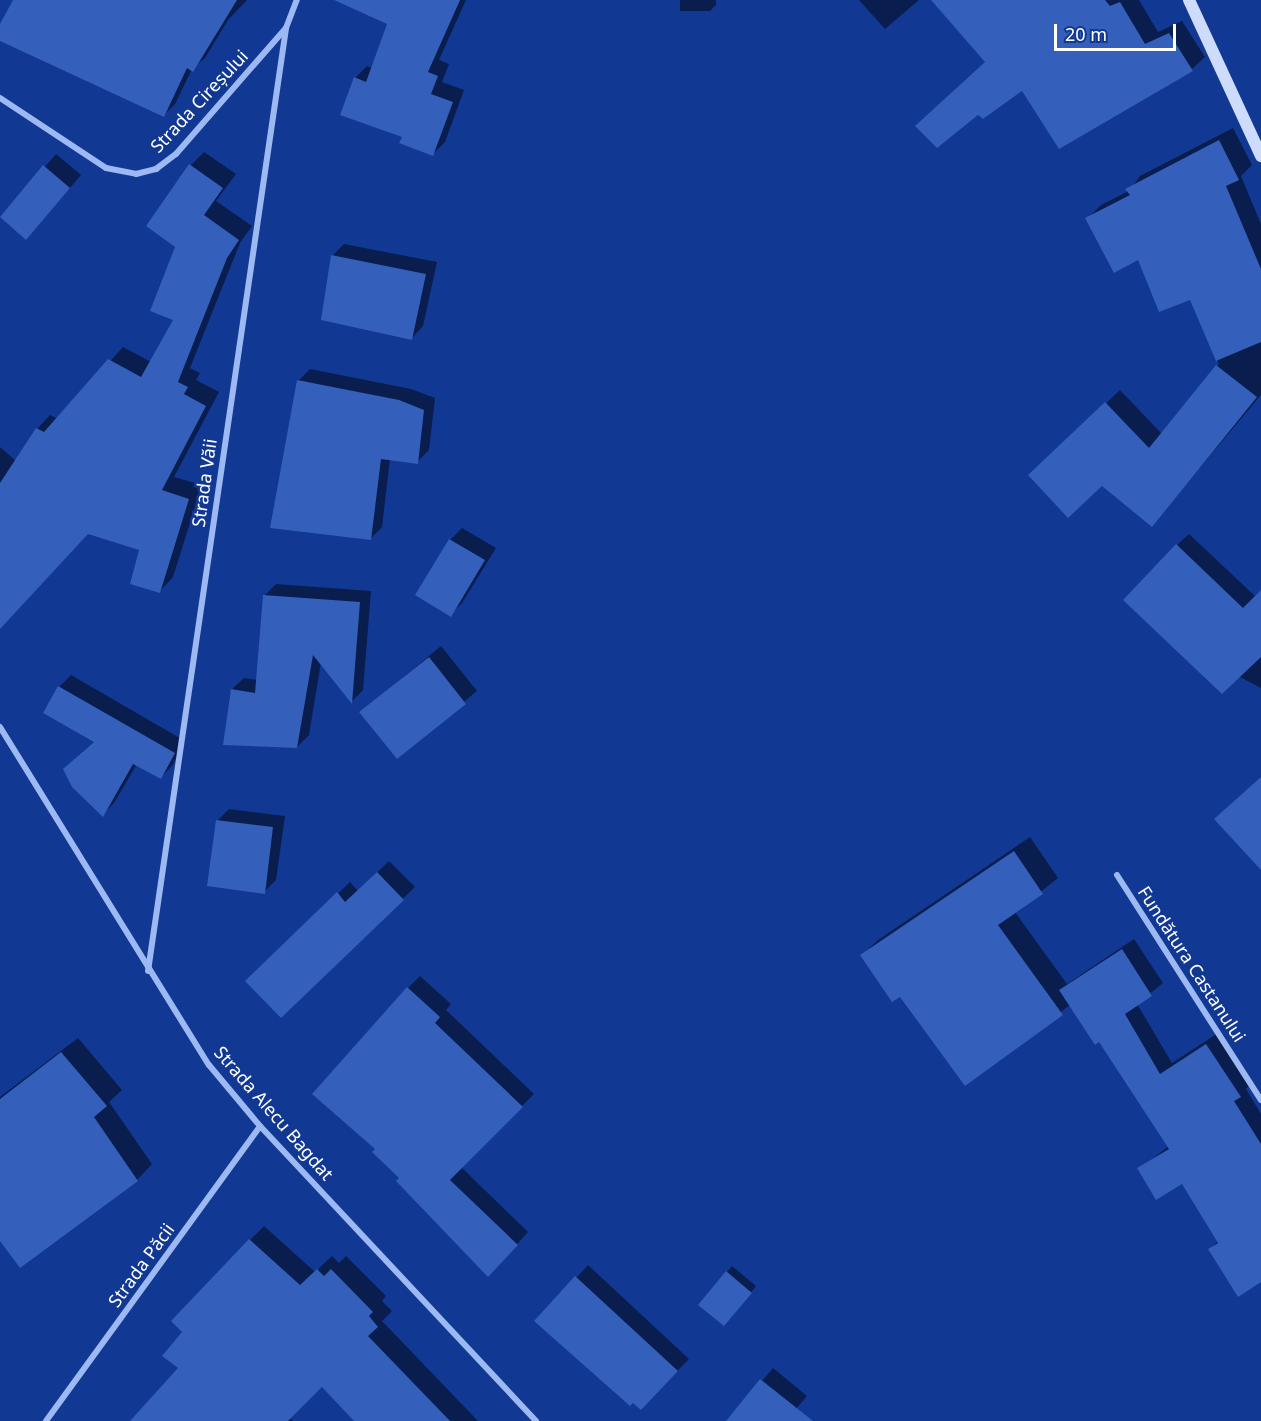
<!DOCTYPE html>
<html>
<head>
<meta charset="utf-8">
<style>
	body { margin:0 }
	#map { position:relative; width:1261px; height:1421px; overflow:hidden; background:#113893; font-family:"Noto Sans",sans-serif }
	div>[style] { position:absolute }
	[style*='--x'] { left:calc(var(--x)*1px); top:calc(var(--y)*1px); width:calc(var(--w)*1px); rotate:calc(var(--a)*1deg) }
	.shadow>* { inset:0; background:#0007 }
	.building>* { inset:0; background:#345fba }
	.street>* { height:6px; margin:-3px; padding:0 3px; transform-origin:3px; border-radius:3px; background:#9db9f3 }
	.secondary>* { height:12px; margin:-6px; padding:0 6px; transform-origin:6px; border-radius:6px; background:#cddbfd }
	span { translate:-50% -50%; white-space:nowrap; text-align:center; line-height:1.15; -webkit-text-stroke:5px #113893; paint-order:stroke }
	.street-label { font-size:18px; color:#fff }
	.scale { position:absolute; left:1054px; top:24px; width:122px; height:27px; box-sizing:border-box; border:3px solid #fff; border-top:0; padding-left:8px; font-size:18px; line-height:21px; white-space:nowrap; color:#fff; -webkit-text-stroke:4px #113893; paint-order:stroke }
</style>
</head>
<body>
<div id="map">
	<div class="shadow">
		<i style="clip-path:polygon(15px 0,247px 0,228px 20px,205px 58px,192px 69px,175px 104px,163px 116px,0 39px,0 27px)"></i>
		<i style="clip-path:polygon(352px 0,466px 0,439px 60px,449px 64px,442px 82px,464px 90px,445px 142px,433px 154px,404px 136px,355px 78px,367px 66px,372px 68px,389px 24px)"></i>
		<i style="clip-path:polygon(680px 0,716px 0,716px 5px,710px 11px,680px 11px)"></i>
		<i style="clip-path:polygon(859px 0,919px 0,885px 29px)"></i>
		<i style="clip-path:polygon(933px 0,1139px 0,1158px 32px,1182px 21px,1205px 57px,1192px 69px,1059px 147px,1023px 89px,987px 62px)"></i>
		<i style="clip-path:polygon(1233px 128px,1252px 165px,1241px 176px,1261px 224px,1261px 395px,1152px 525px,1102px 484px,1044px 462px,1120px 390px,1162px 434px,1219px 364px,1190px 298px,1087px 219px,1101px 205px,1129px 191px,1140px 176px)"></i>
		<i style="clip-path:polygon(204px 152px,236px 174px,216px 201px,252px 226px,240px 243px,190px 368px,200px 373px,196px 380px,219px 392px,174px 477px,202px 485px,173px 577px,160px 591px,141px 549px,88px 533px,0 627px,0 447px,16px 461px,37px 429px,50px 415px,58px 419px,123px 347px,151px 362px,175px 319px,177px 246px,191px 165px)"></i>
		<i style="clip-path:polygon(56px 154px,81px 175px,37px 226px,1px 217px)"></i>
		<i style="clip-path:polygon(344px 244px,437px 262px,423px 326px,412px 338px,332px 256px)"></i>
		<i style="clip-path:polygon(310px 369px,411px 389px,435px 398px,429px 450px,417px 462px,390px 458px,382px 527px,370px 539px,298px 381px)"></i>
		<i style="clip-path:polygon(462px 528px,496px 548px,462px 603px,450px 615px,450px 540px)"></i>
		<i style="clip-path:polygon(1189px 534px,1256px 597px,1261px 592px,1261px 688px,1165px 638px,1177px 545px)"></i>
		<i style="clip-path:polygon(276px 584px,371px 591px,363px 690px,352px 701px,321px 662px,309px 735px,297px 747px,232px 689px,244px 678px,258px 680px,264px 596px)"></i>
		<i style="clip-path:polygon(441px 646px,477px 691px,397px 757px,361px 712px)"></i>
		<i style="clip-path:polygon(71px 675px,185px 741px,172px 766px,160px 778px,137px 764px,114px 803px,103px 814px,77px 757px,95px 741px,59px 687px)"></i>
		<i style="clip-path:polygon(229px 809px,285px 816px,276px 880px,264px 892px,218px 820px)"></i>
		<i style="clip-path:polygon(1030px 837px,1058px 878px,1015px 912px,1067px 984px,1134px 939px,1163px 983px,1137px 1004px,1172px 1063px,1218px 1033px,1251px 1084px,1246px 1089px,1261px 1114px,1261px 1281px,1210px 1249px,1218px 1241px,1183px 1182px,1139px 1169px,1169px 1146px,1100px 1040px,1070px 1005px,965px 1084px,900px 995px,862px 955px,878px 940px)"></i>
		<i style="clip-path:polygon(389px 861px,415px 887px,282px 1016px,247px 981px,350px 882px,358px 891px)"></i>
		<i style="clip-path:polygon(420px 976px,451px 1004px,446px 1010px,534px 1094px,461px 1167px,528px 1232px,500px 1263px,401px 1178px,408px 988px)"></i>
		<i style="clip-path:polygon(78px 1038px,122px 1090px,109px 1102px,152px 1164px,137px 1180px,0 1239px,0 1097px)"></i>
		<i style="clip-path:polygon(264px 1226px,315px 1272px,332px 1256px,339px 1263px,346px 1256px,386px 1296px,382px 1301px,392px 1311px,382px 1321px,478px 1421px,357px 1421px,322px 1385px,289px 1417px,293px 1421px,132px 1421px,181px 1368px,250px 1240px)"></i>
		<i style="clip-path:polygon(588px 1265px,689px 1359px,641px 1408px,537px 1321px)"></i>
		<i style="clip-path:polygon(732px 1266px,756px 1286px,730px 1319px,727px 1272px)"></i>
		<i style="clip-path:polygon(773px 1368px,807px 1396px,794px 1411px,808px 1421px,728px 1421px)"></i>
	</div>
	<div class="building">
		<i style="clip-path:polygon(13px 0,237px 0,193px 72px,187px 68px,164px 117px,0 41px,0 24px)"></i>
		<i style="clip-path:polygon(334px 0,460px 0,428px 72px,438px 76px,431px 94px,453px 102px,433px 156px,399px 143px,402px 137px,340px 115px,354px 77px,366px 82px,387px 24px)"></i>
		<i style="clip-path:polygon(931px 0,1105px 0,1110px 6px,1120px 2px,1145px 44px,1169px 33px,1193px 71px,1059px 149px,1022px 91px,983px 119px,978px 115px,937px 148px,915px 126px,985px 62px)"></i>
		<i style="clip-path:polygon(1219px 140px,1239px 180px,1226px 186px,1261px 269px,1261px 342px,1216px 361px,1190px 300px,1159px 312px,1138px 260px,1114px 273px,1085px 218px,1130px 195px,1125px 189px)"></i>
		<i style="clip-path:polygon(189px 164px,223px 188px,204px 215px,239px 240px,227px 258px,178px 382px,188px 387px,184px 394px,206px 406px,162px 490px,189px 499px,160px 593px,130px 584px,139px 550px,88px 534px,0 629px,0 483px,36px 428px,44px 432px,108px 359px,141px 377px,173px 320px,150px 311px,175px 247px,146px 226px)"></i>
		<i style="clip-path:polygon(43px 165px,70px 188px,26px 240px,0 217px)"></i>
		<i style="clip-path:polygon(331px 255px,426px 274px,412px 340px,321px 320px)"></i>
		<i style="clip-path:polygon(1216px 365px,1257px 397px,1152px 527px,1102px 486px,1068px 518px,1028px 475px,1105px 402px,1149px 448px)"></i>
		<i style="clip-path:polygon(297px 380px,399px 400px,424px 410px,418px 464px,381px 459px,371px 540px,270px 528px)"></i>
		<i style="clip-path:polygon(449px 539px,485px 560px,451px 617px,415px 595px)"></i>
		<i style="clip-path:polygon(1176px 544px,1243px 608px,1261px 590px,1261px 657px,1222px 694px,1123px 600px)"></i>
		<i style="clip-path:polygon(263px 595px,360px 602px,352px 704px,313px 655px,297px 748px,223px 745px,231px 689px,255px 693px)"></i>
		<i style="clip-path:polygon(429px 657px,466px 704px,397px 759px,359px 712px)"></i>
		<i style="clip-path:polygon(58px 686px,175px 753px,161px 779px,133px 764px,103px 817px,72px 787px,63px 769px,94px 742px,43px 713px)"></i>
		<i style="clip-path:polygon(1261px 777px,1261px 870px,1214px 819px)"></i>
		<i style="clip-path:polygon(216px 820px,273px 827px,265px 894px,207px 886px)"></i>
		<i style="clip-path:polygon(1014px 851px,1043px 894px,998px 925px,1063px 1015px,965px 1086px,900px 997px,892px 1002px,860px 955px)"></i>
		<i style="clip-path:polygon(377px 872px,404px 900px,281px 1018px,245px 981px,337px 892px,345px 902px)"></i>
		<i style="clip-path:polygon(1122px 949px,1152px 996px,1125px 1014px,1160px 1074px,1206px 1044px,1241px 1097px,1234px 1101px,1261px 1144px,1261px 1282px,1238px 1297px,1208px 1249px,1218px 1243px,1182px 1184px,1156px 1200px,1137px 1168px,1169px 1149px,1099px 1042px,1095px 1045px,1059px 990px)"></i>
		<i style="clip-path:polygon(407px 987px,440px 1017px,435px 1023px,523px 1107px,450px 1180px,518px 1245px,488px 1277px,396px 1181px,399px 1178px,372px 1152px,375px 1149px,312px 1094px)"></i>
		<i style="clip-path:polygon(61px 1052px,107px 1106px,94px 1117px,138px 1181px,20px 1268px,0 1241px,0 1099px)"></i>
		<i style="clip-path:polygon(249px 1239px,300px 1285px,317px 1269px,324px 1276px,331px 1269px,373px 1312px,369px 1316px,378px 1327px,368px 1336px,450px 1421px,354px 1421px,322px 1387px,288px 1421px,130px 1421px,178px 1368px,162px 1356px,182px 1332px,171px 1321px)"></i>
		<i style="clip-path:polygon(726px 1271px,752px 1293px,724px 1326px,698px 1305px)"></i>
		<i style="clip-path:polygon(575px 1276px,678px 1371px,641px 1410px,633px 1403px,630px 1406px,534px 1321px)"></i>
		<i style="clip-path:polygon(760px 1379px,813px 1421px,726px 1421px)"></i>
	</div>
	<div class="street">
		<i style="--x:0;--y:98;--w:127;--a:33.4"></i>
		<i style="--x:106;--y:168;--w:31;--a:11"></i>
		<i style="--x:136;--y:174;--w:21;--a:-14"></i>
		<i style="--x:156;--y:169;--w:25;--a:-37"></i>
		<i style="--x:176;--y:154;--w:167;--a:-48.9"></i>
		<i style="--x:0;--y:727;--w:397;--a:58.3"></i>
		<i style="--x:209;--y:1065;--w:80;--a:50.1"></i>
		<i style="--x:260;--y:1126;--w:404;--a:46.9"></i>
		<i style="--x:1117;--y:875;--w:267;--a:57.4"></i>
		<i style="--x:148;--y:971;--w:953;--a:-81.67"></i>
		<i style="--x:286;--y:28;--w:30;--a:-69"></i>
		<i style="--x:46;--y:1421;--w:364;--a:-54"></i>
	</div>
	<div class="secondary">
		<i style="--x:1189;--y:0;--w:172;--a:65.2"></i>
	</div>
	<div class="street-label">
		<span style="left:199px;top:101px;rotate:-47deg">Strada Cireșului</span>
		<span style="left:204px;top:483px;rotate:-82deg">Strada Văii</span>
		<span style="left:1192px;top:964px;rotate:57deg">Fundătura Castanului</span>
		<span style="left:274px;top:1113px;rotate:49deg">Strada Alecu Bagdat</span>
		<span style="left:141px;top:1265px;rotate:-54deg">Strada Păcii</span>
	</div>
	<div class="scale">20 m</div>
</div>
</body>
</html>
